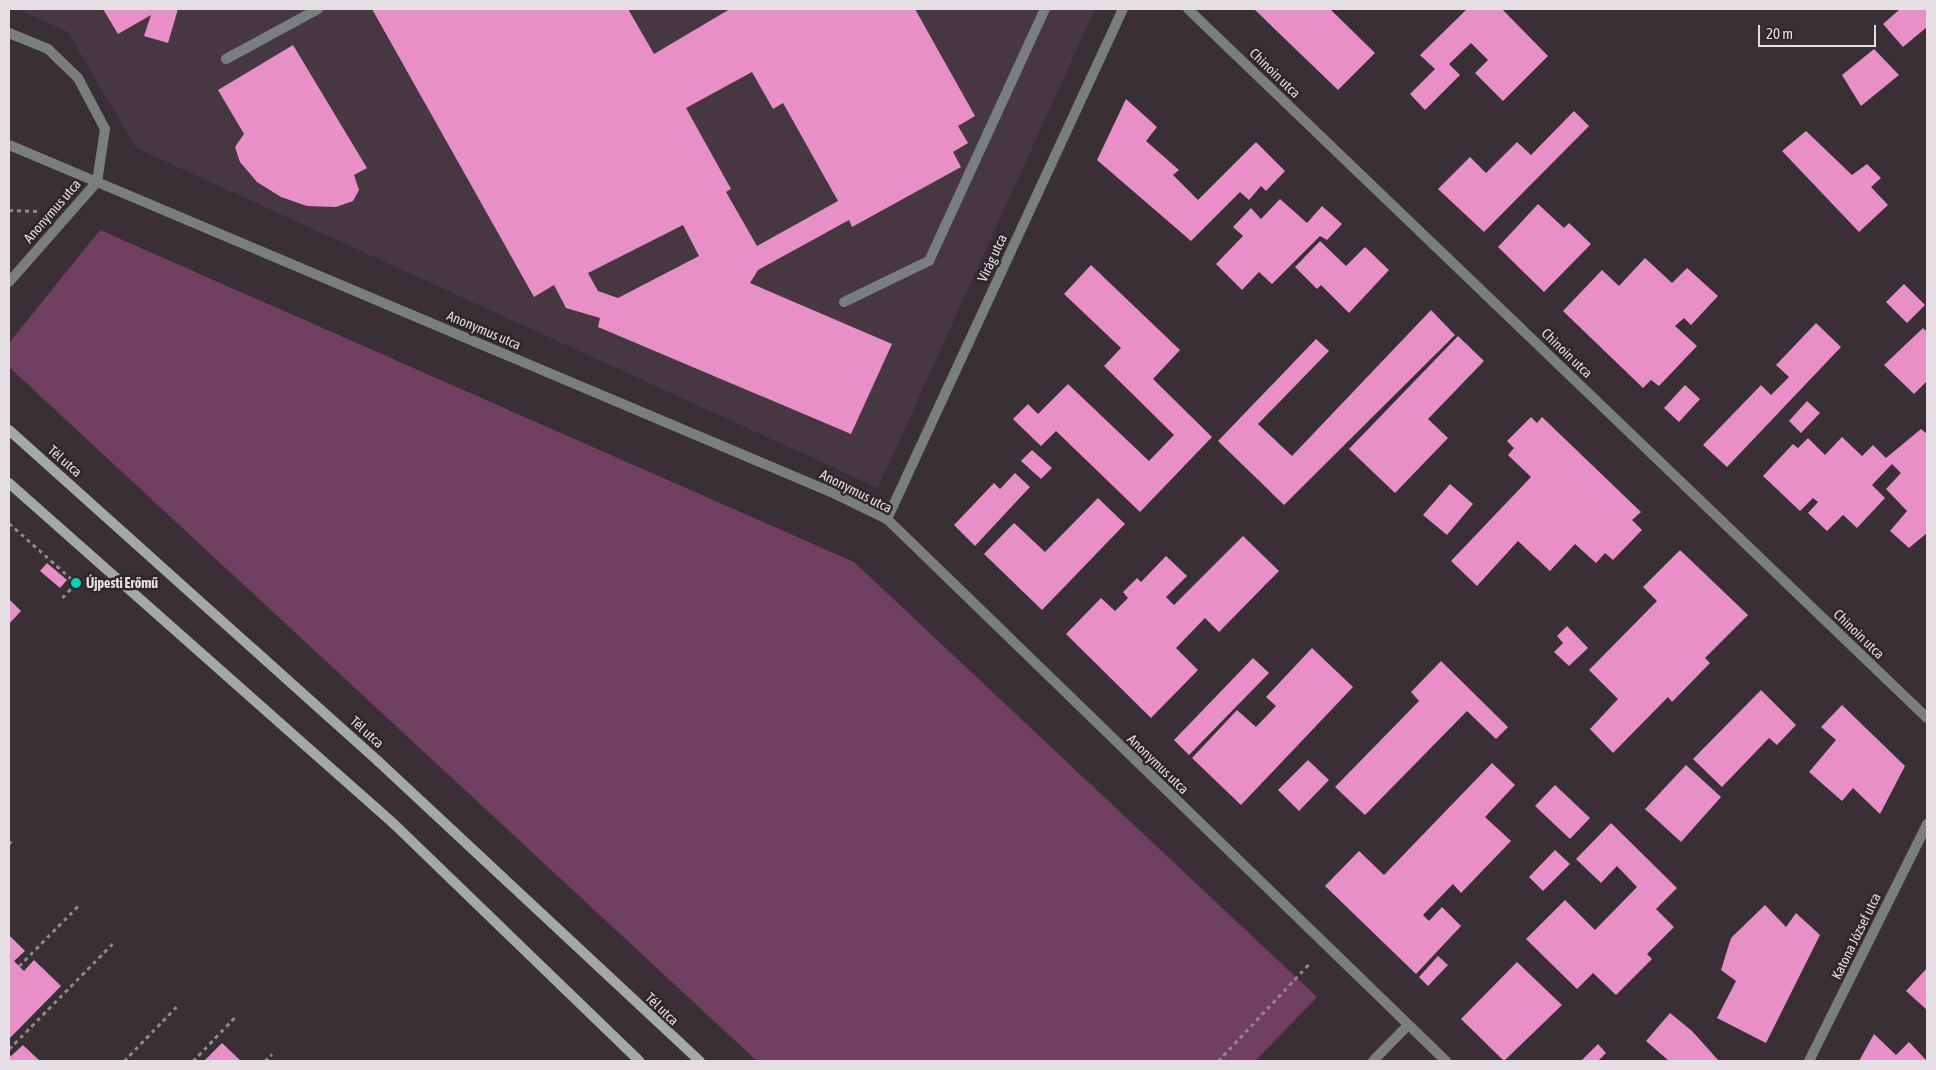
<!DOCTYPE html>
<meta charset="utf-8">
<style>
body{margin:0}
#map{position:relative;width:1936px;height:1070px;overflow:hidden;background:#392f35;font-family:"Asap Condensed",sans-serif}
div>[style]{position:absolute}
.built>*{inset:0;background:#473741}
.green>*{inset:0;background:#713f5f}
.building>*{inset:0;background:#e78fc6}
.path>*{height:3px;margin-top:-1.5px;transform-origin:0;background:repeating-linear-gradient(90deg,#90878c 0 4px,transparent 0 8px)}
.lane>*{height:10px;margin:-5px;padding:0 5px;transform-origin:5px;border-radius:5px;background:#797f7e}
.street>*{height:10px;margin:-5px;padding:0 5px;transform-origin:5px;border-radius:5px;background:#797f7e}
.secondary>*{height:10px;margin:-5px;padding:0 5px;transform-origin:5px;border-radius:5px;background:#a1aaa8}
.dots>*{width:14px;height:14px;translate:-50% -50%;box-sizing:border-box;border:2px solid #2f262b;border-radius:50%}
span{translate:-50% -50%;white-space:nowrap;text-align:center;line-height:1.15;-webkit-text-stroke:5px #2f262b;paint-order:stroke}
.street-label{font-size:14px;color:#e5dee2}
.poi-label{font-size:14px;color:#e5dee2;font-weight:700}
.left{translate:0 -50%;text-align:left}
.frame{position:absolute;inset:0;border:10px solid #e5dee2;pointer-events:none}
.scale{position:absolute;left:1758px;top:25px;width:118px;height:22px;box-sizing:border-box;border:2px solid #e5dee2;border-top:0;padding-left:6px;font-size:15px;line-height:18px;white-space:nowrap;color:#e5dee2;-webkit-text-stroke:4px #2f262b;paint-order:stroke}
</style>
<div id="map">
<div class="built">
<i style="clip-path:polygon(17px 9px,1095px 9px,878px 488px,136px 148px,68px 32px)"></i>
</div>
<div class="green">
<i style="clip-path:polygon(100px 230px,854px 562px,1317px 997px,1255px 1061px,757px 1061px,9px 367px,9px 343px)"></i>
</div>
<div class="building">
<i style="clip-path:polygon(103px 9px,178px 9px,168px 43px,144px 36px,151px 15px,118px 34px)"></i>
<i style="clip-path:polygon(evenodd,372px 9px,628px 9px,654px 54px,730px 9px,915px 9px,975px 116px,958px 126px,968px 143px,953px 152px,961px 167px,852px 227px,849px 220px,758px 270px,750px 283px,892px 344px,851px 434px,598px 327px,600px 318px,566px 308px,554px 285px,534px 297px,372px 9px,752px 72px,773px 109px,783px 103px,838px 201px,757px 246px,726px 192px,731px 189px,686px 108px,752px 72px,372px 9px,683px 225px,699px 256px,618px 298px,598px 291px,588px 273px,683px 225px)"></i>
<i style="clip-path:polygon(1254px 9px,1330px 9px,1375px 53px,1338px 90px)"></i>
<i style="clip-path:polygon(1467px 9px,1502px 9px,1548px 56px,1503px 101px,1475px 73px,1488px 60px,1471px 43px,1449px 64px,1460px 75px,1425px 110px,1410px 94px,1435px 69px,1420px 55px)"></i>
<i style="clip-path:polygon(1900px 9px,1927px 9px,1927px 27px,1903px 47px,1883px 24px)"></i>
<i style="clip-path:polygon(293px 45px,367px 168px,354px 175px,359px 190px,353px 201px,336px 207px,307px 206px,281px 197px,257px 182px,240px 162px,235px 147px,244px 134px,218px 90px)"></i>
<i style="clip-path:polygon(1874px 49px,1899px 75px,1861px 106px,1842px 75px)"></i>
<i style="clip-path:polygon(1126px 99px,1157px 127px,1146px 141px,1179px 170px,1173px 175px,1198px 200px,1256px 142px,1285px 171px,1266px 191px,1261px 186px,1249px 200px,1240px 192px,1191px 241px,1097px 160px)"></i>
<i style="clip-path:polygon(1574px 111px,1589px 126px,1484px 232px,1438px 189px,1470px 157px,1486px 173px,1517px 142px,1531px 155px)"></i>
<i style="clip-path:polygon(1806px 131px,1852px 175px,1867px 164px,1881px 178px,1871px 187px,1888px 205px,1859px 232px,1782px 151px)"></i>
<i style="clip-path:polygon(1280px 199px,1307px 223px,1322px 206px,1342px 224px,1327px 240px,1320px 236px,1272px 284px,1259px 272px,1242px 290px,1216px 264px,1243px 236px,1233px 227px,1251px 208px,1261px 219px)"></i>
<i style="clip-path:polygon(1538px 204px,1564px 228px,1569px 223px,1591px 244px,1544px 292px,1498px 247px)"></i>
<i style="clip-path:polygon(1320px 241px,1346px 266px,1365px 247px,1389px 270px,1349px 313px,1321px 285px,1317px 289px,1295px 267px)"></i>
<i style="clip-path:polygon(1645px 258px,1672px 283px,1687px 268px,1718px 296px,1691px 325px,1684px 318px,1675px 326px,1697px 346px,1659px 386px,1651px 380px,1643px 388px,1563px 311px,1602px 270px,1619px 286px)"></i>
<i style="clip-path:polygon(1091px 265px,1180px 350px,1153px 379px,1212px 437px,1140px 512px,1056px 431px,1041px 446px,1013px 419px,1028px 404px,1038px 414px,1068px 384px,1149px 461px,1174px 435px,1104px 366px,1121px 348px,1064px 294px)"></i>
<i style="clip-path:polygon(1904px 284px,1925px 305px,1907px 323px,1886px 302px)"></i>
<i style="clip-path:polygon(1431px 310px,1455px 335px,1284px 505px,1218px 441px,1316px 339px,1329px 351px,1258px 424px,1292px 456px)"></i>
<i style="clip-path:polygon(1816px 323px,1841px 347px,1727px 467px,1703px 445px,1761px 385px,1771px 395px,1789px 377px,1776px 365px)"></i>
<i style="clip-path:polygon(1923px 328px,1927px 332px,1927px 381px,1914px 394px,1884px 365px)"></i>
<i style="clip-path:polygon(1458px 336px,1484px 361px,1428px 419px,1448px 438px,1395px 493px,1349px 449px)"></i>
<i style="clip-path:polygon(1685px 385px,1700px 399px,1679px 422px,1664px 408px)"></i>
<i style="clip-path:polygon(1807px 401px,1820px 413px,1801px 433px,1789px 421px)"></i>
<i style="clip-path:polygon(1531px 417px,1537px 423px,1542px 417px,1641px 512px,1632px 520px,1642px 530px,1613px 560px,1605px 553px,1596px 563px,1575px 544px,1550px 571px,1518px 541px,1477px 586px,1451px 561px,1531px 477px,1508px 455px,1514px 448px,1507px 441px)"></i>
<i style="clip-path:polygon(1921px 429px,1927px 434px,1927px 533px,1909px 548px,1890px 531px,1907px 511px,1886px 489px,1901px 473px,1892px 464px,1872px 485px,1885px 498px,1857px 528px,1843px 515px,1827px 531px,1808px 513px,1818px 502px,1813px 498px,1800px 511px,1763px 476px,1793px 444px,1798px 448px,1808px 438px,1825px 455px,1842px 437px,1862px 456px,1873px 445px,1886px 458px)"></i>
<i style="clip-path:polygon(1032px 450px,1052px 468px,1041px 479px,1021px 461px)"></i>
<i style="clip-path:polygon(1015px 473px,1030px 487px,975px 546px,954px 525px,994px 483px,1000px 489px)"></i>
<i style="clip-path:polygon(1450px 484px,1473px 504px,1447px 535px,1423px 515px)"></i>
<i style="clip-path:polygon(1098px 498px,1125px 524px,1042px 610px,984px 554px,1014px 523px,1045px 552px)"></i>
<i style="clip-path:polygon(1243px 536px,1279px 571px,1219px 632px,1205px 618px,1176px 648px,1198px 670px,1151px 718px,1066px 634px,1101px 598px,1115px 611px,1128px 598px,1123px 592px,1137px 578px,1141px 582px,1166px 556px,1187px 576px,1166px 597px,1174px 605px)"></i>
<i style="clip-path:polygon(1680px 550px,1748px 615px,1705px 658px,1710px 663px,1672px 702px,1668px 697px,1613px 753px,1590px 729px,1618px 699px,1589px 670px,1657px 601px,1643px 587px)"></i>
<i style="clip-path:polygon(47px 563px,67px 580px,60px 588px,40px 571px)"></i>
<i style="clip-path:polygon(9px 599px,21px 611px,9px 624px)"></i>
<i style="clip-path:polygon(1567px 626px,1588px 648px,1569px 666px,1554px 652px,1563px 643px,1557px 636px)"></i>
<i style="clip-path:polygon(1312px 648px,1353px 687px,1241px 805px,1192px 758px,1237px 710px,1256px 727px,1276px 706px,1266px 697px)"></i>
<i style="clip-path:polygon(1253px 658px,1269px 673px,1189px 755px,1174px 740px)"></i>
<i style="clip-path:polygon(1441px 661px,1508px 727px,1496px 739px,1467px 711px,1365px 815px,1335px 787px,1419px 701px,1411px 692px)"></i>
<i style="clip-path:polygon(1761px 690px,1796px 725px,1777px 745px,1769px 738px,1722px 787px,1693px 759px)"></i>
<i style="clip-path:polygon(1842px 705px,1905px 766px,1880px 814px,1853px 788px,1842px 801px,1809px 772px,1836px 740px,1821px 727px)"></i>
<i style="clip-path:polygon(1308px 760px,1329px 780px,1299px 811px,1278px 790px)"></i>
<i style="clip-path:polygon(1492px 763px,1515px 785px,1485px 817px,1511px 841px,1461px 893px,1453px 884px,1423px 915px,1429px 921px,1442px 907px,1461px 926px,1416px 974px,1325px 886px,1359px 851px,1384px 875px)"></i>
<i style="clip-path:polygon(1686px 765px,1721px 797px,1681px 842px,1645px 809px)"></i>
<i style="clip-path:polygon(1555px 785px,1590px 818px,1570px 839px,1535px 806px)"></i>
<i style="clip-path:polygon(1611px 823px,1677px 888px,1656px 909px,1674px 927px,1647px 954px,1652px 959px,1616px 995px,1593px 973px,1577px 989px,1526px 939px,1565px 900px,1595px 930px,1637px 887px,1617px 866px,1601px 883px,1576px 859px)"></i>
<i style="clip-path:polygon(1555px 850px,1570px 864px,1543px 891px,1529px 877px)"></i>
<i style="clip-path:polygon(1765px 905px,1786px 927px,1796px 913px,1820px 935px,1766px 1043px,1717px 1018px,1736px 981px,1721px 970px,1731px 938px)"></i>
<i style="clip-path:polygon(9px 935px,25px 951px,14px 961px,24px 971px,34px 960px,61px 986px,9px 1039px)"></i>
<i style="clip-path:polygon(1438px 956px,1448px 965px,1428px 986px,1419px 977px)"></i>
<i style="clip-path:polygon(1517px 962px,1562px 1005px,1504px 1061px,1461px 1019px)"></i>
<i style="clip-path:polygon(1927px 968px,1927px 1010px,1906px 991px)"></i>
<i style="clip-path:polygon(1670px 1013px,1692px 1031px,1719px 1061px,1669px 1061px,1646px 1041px)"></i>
<i style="clip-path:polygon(1874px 1034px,1896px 1055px,1909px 1042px,1927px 1061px,1859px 1061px)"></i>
<i style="clip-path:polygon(222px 1043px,241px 1061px,204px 1061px)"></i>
<i style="clip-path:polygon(1598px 1044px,1606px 1053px,1598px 1061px,1581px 1061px)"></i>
<i style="clip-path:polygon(23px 1045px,40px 1061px,9px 1061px,9px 1054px,11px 1056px)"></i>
</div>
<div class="path">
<i style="left:9px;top:210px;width:29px;rotate:2deg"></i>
<i style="left:9px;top:523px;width:90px;rotate:41.8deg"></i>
<i style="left:76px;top:583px;width:22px;rotate:133deg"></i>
<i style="left:9px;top:844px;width:4px;rotate:-56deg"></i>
<i style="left:19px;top:966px;width:84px;rotate:-45.5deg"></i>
<i style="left:9px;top:1049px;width:150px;rotate:-45.5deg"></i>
<i style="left:124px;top:1061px;width:79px;rotate:-46deg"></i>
<i style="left:193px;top:1061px;width:61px;rotate:-46.3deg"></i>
<i style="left:265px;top:1061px;width:10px;rotate:-45deg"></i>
<i style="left:1218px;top:1061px;width:134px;rotate:-46.8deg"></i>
</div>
<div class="lane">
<i style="left:9px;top:33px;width:42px;rotate:22.3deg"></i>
<i style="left:48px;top:49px;width:42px;rotate:44deg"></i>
<i style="left:78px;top:78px;width:58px;rotate:62.1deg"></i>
<i style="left:105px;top:129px;width:54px;rotate:98.6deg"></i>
<i style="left:97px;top:182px;width:95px;rotate:-157.2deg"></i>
<i style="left:226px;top:59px;width:105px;rotate:-28.5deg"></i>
<i style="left:844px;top:302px;width:94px;rotate:-25.8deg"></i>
<i style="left:929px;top:261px;width:277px;rotate:-65.3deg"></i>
<i style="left:1373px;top:1061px;width:50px;rotate:-45.8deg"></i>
</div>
<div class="street">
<i style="left:1188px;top:9px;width:1024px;rotate:43.81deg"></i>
<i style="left:9px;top:282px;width:133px;rotate:-48.7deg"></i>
<i style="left:97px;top:182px;width:797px;rotate:22.9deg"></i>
<i style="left:831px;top:492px;width:62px;rotate:25.7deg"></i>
<i style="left:887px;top:519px;width:779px;rotate:44.12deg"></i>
<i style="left:887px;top:519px;width:562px;rotate:-65.17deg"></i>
<i style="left:1809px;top:1061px;width:265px;rotate:-63.5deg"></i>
</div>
<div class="secondary">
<i style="left:9px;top:430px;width:496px;rotate:41.9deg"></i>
<i style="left:378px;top:761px;width:440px;rotate:43deg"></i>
<i style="left:9px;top:483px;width:514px;rotate:41.53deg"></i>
<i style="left:394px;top:824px;width:341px;rotate:44deg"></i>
</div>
<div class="dots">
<i style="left:76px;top:583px;background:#05d5b6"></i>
</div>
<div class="street-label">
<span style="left:1275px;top:73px;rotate:44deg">Chinoin utca</span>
<span style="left:52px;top:211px;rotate:-49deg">Anonymus utca</span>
<span style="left:992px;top:258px;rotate:-65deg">Virág utca</span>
<span style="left:484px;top:330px;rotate:23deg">Anonymus utca</span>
<span style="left:1567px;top:353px;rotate:44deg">Chinoin utca</span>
<span style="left:65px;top:461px;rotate:41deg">Tél utca</span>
<span style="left:856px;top:491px;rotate:27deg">Anonymus utca</span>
<span style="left:1859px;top:634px;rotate:44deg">Chinoin utca</span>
<span style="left:367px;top:732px;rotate:42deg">Tél utca</span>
<span style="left:1158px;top:764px;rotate:44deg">Anonymus utca</span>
<span style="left:1856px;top:936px;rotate:-64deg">Katona József utca</span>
<span style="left:662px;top:1009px;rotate:44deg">Tél utca</span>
</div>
<div class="poi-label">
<span class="left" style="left:86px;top:583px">Újpesti Erőmű</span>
</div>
<div class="frame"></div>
<div class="scale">20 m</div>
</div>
